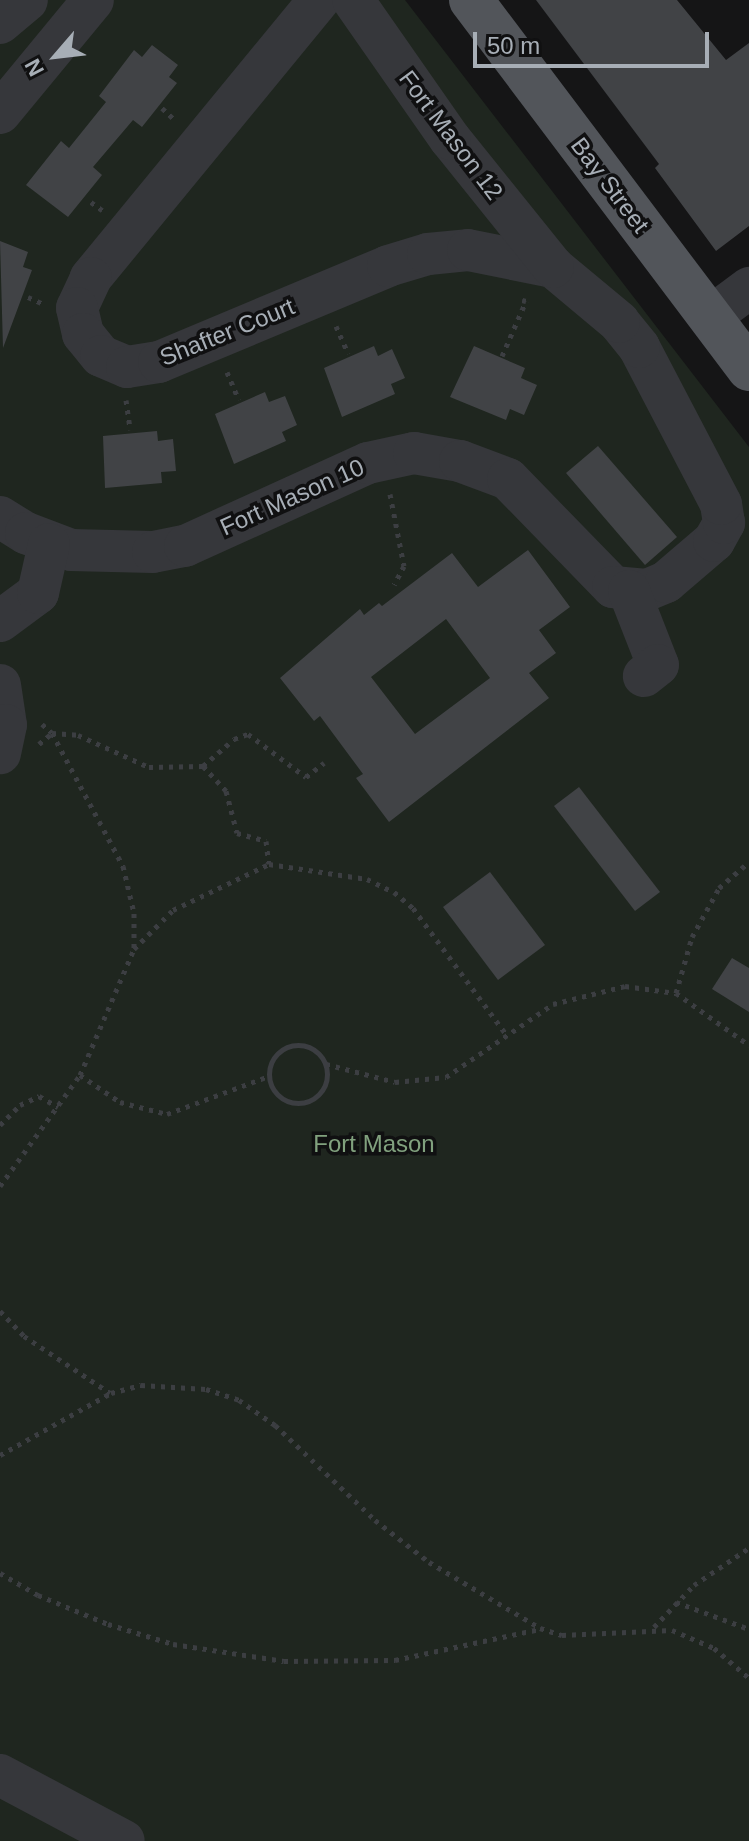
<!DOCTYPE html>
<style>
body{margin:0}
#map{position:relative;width:749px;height:1841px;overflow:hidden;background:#151516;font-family:Arial,sans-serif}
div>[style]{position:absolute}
.green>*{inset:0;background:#1f261f}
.building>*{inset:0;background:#414346}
.path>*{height:5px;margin-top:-2.5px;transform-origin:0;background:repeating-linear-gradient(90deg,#3c3e42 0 4px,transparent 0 10px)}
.path>.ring{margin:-2.5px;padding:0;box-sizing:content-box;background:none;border:5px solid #3c3e42;border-radius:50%}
.minor>*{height:42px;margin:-21px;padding:0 21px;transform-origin:21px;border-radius:21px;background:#36373b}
.major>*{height:44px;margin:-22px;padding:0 22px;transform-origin:22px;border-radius:22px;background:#52555a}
span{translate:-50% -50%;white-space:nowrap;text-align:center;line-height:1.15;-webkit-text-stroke:7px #101011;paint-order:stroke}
.street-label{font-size:24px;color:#a7aeb6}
.park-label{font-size:24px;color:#81a17e}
.north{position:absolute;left:16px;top:16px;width:80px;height:80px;-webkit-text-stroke:6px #101011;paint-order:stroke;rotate:242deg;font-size:22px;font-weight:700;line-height:32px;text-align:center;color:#a7aeb6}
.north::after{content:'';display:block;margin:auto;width:28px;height:36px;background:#a7aeb6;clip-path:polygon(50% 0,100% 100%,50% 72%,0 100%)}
.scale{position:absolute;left:473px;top:32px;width:236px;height:36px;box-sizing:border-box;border:4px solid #a7aeb6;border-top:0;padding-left:10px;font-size:24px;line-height:28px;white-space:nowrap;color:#a7aeb6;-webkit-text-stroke:6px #101011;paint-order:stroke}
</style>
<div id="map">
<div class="green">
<i style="clip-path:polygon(0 0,405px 0,749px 447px,749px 1841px,0 1841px)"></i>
</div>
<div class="building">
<i style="clip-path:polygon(536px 0,677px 0,726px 60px,749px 43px,749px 226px,716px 251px,655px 168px,659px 164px)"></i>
<i style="clip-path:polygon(152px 45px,178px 65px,169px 77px,177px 83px,142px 127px,133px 120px,93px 167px,102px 175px,68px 217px,26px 185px,61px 141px,69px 148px,106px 102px,99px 96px,134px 50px,142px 57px)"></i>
<i style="clip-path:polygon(0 241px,28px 252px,23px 267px,32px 270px,3px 348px)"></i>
<i style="clip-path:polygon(374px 346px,378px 356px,392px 349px,405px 378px,391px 384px,395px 394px,342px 417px,324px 368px)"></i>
<i style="clip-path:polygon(474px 346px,525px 368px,521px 378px,537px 385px,524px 415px,510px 409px,506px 420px,450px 397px)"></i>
<i style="clip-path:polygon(265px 392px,269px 402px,285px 396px,297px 425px,282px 432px,286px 441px,234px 464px,215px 414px)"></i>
<i style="clip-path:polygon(157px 431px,158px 441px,173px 439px,176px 471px,161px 472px,162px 483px,105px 488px,103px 436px)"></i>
<i style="clip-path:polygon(598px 446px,677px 537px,645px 565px,566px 473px)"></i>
<i style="clip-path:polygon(evenodd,528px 550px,570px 607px,539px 630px,556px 653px,529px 673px,549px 698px,389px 822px,356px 778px,363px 774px,320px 716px,314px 721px,280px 678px,360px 609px,364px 615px,379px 603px,382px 606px,452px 553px,478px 587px,528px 550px,446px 619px,490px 678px,415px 734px,371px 677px,446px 619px)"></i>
<i style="clip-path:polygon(579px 787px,660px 892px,635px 911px,554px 806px)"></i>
<i style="clip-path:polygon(490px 872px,545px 945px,498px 980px,443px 907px)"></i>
<i style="clip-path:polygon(732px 958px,749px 968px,749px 1012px,712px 989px)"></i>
</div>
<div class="path">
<i style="left:162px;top:108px;width:18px;rotate:43deg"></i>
<i style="left:91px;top:202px;width:14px;rotate:36deg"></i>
<i style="left:28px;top:297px;width:17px;rotate:24deg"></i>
<i style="left:336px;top:326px;width:30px;rotate:66deg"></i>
<i style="left:502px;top:356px;width:60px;rotate:-66.4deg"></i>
<i style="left:526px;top:301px;width:4px;rotate:-166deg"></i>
<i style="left:227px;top:372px;width:30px;rotate:67deg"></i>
<i style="left:126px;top:400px;width:30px;rotate:82deg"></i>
<i style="left:390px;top:494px;width:73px;rotate:79deg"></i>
<i style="left:404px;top:566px;width:21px;rotate:118deg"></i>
<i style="left:42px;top:724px;width:13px;rotate:42deg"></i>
<i style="left:52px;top:733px;width:26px;rotate:4deg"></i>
<i style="left:78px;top:735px;width:78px;rotate:24.3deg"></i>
<i style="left:149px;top:767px;width:54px;rotate:-1.1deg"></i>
<i style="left:203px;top:766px;width:34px;rotate:47deg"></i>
<i style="left:226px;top:791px;width:43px;rotate:75.3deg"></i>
<i style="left:237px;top:833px;width:30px;rotate:15deg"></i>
<i style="left:266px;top:841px;width:23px;rotate:83deg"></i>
<i style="left:39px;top:744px;width:17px;rotate:-40deg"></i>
<i style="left:52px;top:733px;width:151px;rotate:61.9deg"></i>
<i style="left:123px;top:866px;width:48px;rotate:76.8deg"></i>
<i style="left:134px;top:913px;width:36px;rotate:90deg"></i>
<i style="left:203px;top:766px;width:41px;rotate:-41.1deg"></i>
<i style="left:234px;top:739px;width:15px;rotate:-20deg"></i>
<i style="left:248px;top:734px;width:72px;rotate:36.6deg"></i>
<i style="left:306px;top:777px;width:23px;rotate:-38deg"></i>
<i style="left:676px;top:993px;width:58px;rotate:-74.1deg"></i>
<i style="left:692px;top:937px;width:56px;rotate:-61.1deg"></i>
<i style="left:719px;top:888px;width:40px;rotate:-41deg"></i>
<i class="ring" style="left:269px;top:1045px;width:53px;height:53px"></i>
<i style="left:326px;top:1064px;width:71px;rotate:14.6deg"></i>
<i style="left:395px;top:1082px;width:51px;rotate:-5.6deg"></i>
<i style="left:446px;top:1077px;width:130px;rotate:-34.3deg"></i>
<i style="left:553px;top:1004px;width:74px;rotate:-14deg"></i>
<i style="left:625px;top:986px;width:51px;rotate:7.8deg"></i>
<i style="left:676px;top:993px;width:90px;rotate:35.5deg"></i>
<i style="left:80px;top:1075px;width:48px;rotate:34deg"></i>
<i style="left:120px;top:1102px;width:49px;rotate:14.3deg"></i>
<i style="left:167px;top:1114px;width:109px;rotate:-20.4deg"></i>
<i style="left:0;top:1125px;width:28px;rotate:-45deg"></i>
<i style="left:20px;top:1105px;width:21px;rotate:-25deg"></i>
<i style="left:39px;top:1096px;width:22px;rotate:30deg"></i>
<i style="left:0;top:1186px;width:137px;rotate:-54.2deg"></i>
<i style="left:80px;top:1075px;width:137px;rotate:-66.8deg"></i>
<i style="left:134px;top:949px;width:55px;rotate:-45deg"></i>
<i style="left:173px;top:910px;width:106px;rotate:-25.6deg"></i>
<i style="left:269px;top:864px;width:99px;rotate:8.7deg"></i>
<i style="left:367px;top:879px;width:30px;rotate:26deg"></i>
<i style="left:394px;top:892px;width:25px;rotate:40deg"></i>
<i style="left:413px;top:908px;width:155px;rotate:53.6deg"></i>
<i style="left:0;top:1311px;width:35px;rotate:46deg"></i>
<i style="left:24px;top:1336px;width:103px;rotate:33.5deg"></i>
<i style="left:0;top:1455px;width:127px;rotate:-29.2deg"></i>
<i style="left:111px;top:1393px;width:31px;rotate:-15deg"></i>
<i style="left:141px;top:1385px;width:65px;rotate:3.5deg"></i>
<i style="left:206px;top:1389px;width:35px;rotate:18deg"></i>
<i style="left:239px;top:1400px;width:44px;rotate:34.8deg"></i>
<i style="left:275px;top:1425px;width:138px;rotate:43.5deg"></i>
<i style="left:375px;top:1520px;width:68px;rotate:37.9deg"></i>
<i style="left:429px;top:1562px;width:129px;rotate:30.7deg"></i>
<i style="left:540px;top:1628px;width:23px;rotate:18deg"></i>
<i style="left:562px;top:1635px;width:110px;rotate:-2.6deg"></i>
<i style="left:672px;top:1630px;width:46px;rotate:23.2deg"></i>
<i style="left:714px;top:1648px;width:46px;rotate:40.6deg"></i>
<i style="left:0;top:1573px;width:44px;rotate:30.1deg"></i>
<i style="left:38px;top:1595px;width:76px;rotate:22.5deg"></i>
<i style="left:108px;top:1624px;width:68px;rotate:17.1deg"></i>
<i style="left:173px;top:1644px;width:112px;rotate:8.7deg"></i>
<i style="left:284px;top:1661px;width:111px;rotate:-0.5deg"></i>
<i style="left:395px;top:1660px;width:147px;rotate:-12.1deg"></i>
<i style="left:676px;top:1602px;width:78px;rotate:20.3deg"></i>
<i style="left:654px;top:1627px;width:58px;rotate:-46.4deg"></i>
<i style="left:694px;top:1585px;width:66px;rotate:-33.9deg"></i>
</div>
<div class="minor">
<i style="left:319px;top:0;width:360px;rotate:129.4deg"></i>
<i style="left:91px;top:278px;width:33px;rotate:115deg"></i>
<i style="left:77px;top:308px;width:27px;rotate:77deg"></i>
<i style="left:83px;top:334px;width:28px;rotate:51deg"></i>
<i style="left:101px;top:356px;width:28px;rotate:23deg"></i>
<i style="left:127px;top:367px;width:32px;rotate:-9deg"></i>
<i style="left:159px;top:362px;width:248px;rotate:-22.7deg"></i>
<i style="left:388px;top:266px;width:42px;rotate:-16.7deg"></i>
<i style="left:428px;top:254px;width:40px;rotate:-5.7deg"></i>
<i style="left:468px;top:250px;width:87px;rotate:11.3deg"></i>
<i style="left:0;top:23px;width:35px;rotate:-40deg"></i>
<i style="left:0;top:113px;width:146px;rotate:-50.5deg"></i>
<i style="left:710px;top:317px;width:49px;rotate:-36.6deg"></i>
<i style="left:0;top:517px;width:31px;rotate:32deg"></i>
<i style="left:26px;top:533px;width:48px;rotate:20.7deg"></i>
<i style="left:71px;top:550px;width:82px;rotate:1.4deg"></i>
<i style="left:153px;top:552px;width:33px;rotate:-11deg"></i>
<i style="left:185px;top:546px;width:201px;rotate:-24.4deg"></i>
<i style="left:368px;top:463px;width:47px;rotate:-12.3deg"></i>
<i style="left:414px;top:453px;width:47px;rotate:9.9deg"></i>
<i style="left:460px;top:461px;width:51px;rotate:20.6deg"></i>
<i style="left:508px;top:479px;width:151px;rotate:45.8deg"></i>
<i style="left:613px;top:587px;width:34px;rotate:5deg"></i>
<i style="left:647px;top:590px;width:21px;rotate:-23deg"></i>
<i style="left:666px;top:582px;width:63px;rotate:-40.5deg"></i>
<i style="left:714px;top:541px;width:21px;rotate:-61deg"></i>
<i style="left:724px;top:523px;width:19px;rotate:-99deg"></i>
<i style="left:721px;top:504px;width:177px;rotate:-117.6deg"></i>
<i style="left:639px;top:347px;width:32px;rotate:-129deg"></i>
<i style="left:619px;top:322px;width:86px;rotate:-140.2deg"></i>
<i style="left:553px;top:267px;width:164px;rotate:-128.8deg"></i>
<i style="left:450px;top:139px;width:169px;rotate:-124.9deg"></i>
<i style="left:629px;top:591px;width:79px;rotate:68.6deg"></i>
<i style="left:658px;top:665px;width:18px;rotate:142deg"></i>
<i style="left:0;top:621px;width:47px;rotate:-36.4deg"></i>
<i style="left:38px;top:593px;width:50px;rotate:-77.3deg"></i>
<i style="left:0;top:685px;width:40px;rotate:81.5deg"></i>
<i style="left:6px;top:725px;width:29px;rotate:102deg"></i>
<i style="left:0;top:1775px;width:140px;rotate:28deg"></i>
</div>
<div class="major">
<i style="left:471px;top:0;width:462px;rotate:53deg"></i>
</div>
<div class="street-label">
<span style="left:451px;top:135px;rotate:53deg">Fort Mason 12</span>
<span style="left:610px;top:185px;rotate:53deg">Bay Street</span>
<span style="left:227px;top:332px;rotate:-22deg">Shafter Court</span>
<span style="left:292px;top:497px;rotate:-24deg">Fort Mason 10</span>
</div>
<div class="park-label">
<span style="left:374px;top:1144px">Fort Mason</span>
</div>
<div class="north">N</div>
<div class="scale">50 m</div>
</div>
